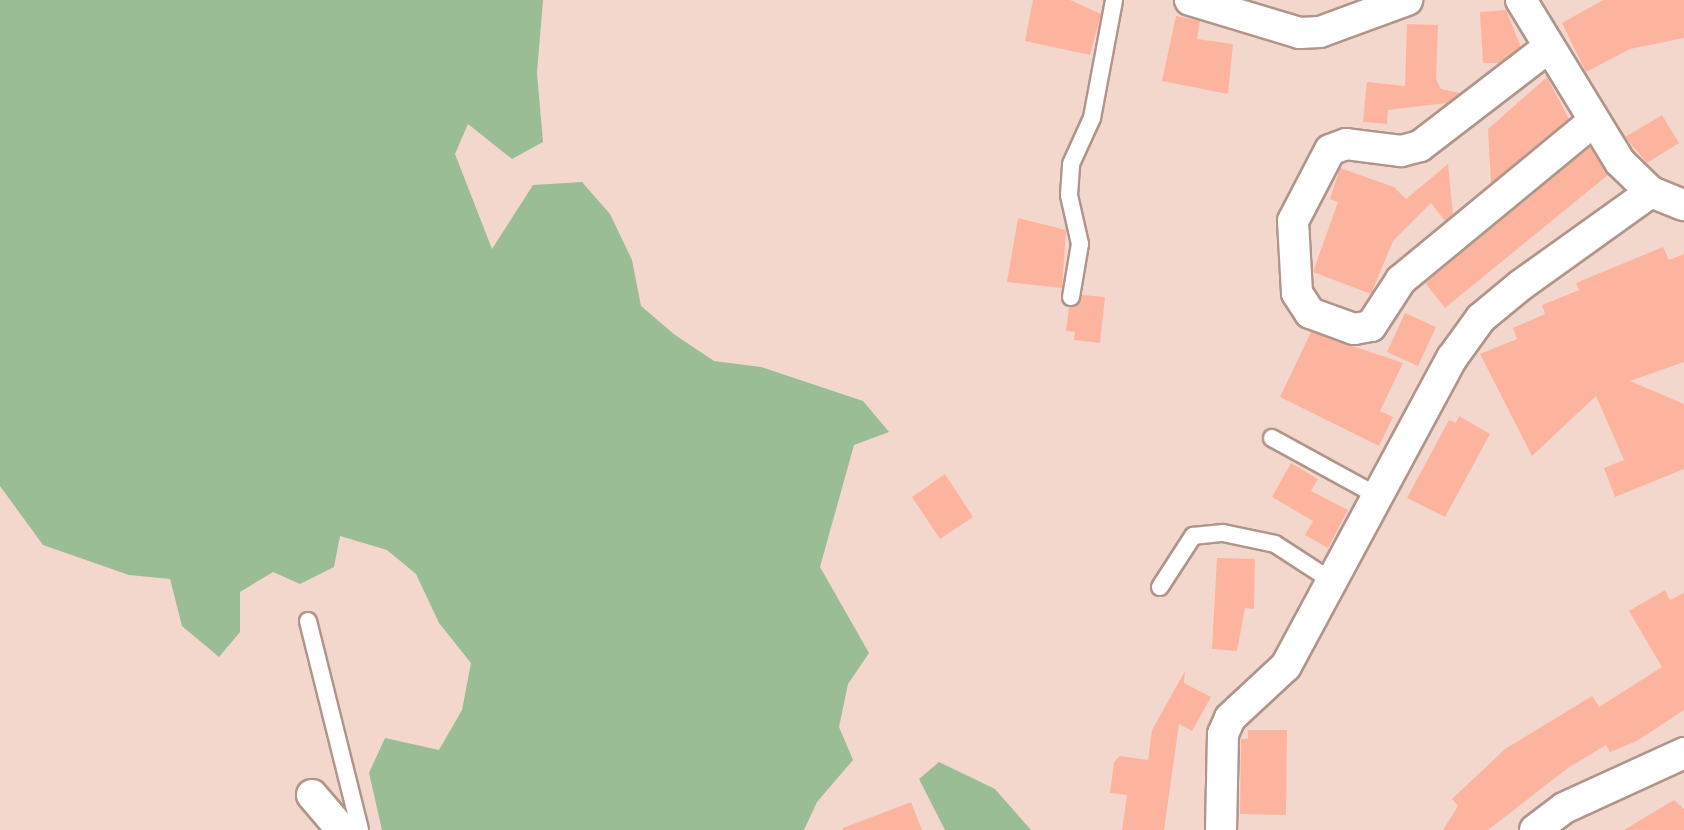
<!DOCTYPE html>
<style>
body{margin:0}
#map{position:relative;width:1684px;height:830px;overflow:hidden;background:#f4d7cc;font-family:"Fira Sans",sans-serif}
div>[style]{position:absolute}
.green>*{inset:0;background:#9abd95}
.building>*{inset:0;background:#fdb49f}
.roads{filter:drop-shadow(2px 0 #b0958b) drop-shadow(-2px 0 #b0958b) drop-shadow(0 2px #b0958b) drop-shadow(0 -2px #b0958b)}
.lane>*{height:16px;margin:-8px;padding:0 8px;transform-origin:8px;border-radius:8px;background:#fff}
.street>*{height:30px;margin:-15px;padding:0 15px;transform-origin:15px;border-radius:15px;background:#fff}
span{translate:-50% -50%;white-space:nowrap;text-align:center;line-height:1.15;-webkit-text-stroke:5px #fde6dd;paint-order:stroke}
</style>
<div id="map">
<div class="green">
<i style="clip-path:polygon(0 0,543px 0,537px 73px,543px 142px,512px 159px,468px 124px,455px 154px,492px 249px,533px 185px,582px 182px,610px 214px,632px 260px,641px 306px,675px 335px,714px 361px,761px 367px,863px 401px,889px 432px,854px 445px,820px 567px,869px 653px,848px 684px,839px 727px,853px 760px,817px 802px,804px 830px,382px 830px,369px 773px,385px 738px,439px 750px,462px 710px,471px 663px,439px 623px,416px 574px,387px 550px,340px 536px,334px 567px,300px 584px,273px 572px,240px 592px,240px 632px,219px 657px,182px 626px,170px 579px,129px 575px,43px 545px,0 486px)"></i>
<i style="clip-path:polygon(939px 762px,995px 789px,1031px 830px,945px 830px,919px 779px)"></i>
</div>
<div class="building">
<i style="clip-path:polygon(1033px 0,1070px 0,1101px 14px,1090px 55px,1025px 41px)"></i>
<i style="clip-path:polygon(1603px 0,1684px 0,1684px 38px,1630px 49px,1586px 72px,1562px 23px)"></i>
<i style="clip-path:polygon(1506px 10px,1521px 47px,1500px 63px,1483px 63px,1480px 12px)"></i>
<i style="clip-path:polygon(1176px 16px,1200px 21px,1197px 39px,1233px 44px,1228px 94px,1162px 81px)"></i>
<i style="clip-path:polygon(1407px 24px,1438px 25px,1436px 79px,1441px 89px,1460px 93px,1447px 103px,1388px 110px,1387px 124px,1363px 122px,1367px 82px,1405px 86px)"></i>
<i style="clip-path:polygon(1547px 77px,1569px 119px,1491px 183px,1488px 129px)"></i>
<i style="clip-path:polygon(1662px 115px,1679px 143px,1647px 163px,1625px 137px)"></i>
<i style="clip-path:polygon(1590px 147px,1608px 175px,1445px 308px,1425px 283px)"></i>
<i style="clip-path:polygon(1448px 164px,1453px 214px,1445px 221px,1431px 203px,1393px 241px,1371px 294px,1313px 272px,1338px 202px,1330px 199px,1340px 168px,1394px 187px,1406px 199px)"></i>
<i style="clip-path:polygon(1018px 218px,1066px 230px,1062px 288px,1007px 282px)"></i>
<i style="clip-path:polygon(1663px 247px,1669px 260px,1684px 254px,1684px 362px,1630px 381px,1684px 404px,1684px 469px,1615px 497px,1604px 468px,1624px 460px,1596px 396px,1532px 456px,1480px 354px,1517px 339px,1513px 328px,1545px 314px,1542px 305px,1579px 290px,1576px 283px)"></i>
<i style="clip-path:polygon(1082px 295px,1105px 297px,1100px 343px,1074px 340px,1075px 332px,1066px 331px,1069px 307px)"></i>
<i style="clip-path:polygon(1405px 313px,1436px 327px,1418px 366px,1387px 352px)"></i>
<i style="clip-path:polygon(1311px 332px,1403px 363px,1380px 411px,1393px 417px,1379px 446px,1280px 397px)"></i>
<i style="clip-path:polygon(1459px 416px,1490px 434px,1445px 517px,1407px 498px,1449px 420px,1456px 423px)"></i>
<i style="clip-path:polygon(1291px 463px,1318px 479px,1311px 491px,1348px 510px,1328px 548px,1305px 535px,1313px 521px,1272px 497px)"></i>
<i style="clip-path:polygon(945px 474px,973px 517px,940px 539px,912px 497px)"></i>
<i style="clip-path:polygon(1217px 558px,1255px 559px,1254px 609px,1245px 608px,1237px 651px,1212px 649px)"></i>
<i style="clip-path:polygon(1665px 590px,1670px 600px,1684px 593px,1684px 710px,1637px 741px,1610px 752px,1606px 745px,1568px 768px,1488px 830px,1443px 830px,1458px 806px,1452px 799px,1505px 749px,1592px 696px,1599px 707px,1662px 667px,1629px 611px)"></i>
<i style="clip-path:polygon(1185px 671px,1184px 683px,1211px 697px,1192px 731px,1179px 724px,1164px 830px,1122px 830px,1127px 795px,1110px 793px,1114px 762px,1120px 756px,1148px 760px,1152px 730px)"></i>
<i style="clip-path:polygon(1248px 730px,1287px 730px,1286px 815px,1240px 814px,1241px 739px,1248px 739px)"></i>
<i style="clip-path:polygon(1674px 800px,1684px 809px,1684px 830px,1624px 830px)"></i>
<i style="clip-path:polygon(911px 802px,922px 830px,843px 830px,843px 828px)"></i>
</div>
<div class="roads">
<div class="lane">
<i style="left:1071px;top:297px;width:54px;rotate:-80.4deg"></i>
<i style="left:1080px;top:244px;width:50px;rotate:-102.7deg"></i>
<i style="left:1069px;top:195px;width:31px;rotate:-86deg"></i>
<i style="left:1071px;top:164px;width:51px;rotate:-65.5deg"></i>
<i style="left:1092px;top:118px;width:120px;rotate:-79.4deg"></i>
<i style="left:1272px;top:438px;width:121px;rotate:28.7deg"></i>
<i style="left:1160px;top:587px;width:61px;rotate:-57.1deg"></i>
<i style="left:1193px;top:536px;width:30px;rotate:-6deg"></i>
<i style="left:1223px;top:533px;width:53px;rotate:11.9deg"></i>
<i style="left:1275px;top:544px;width:68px;rotate:33deg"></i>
<i style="left:308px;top:621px;width:215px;rotate:76deg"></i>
</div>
<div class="street">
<i style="left:1190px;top:0;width:115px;rotate:16.7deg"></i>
<i style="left:1300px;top:33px;width:20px;rotate:-3deg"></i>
<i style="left:1320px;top:32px;width:93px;rotate:-20.2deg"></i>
<i style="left:1521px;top:0;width:190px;rotate:58.6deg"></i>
<i style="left:1620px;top:162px;width:43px;rotate:44.1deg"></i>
<i style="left:1651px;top:192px;width:35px;rotate:22deg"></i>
<i style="left:1549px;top:47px;width:163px;rotate:142.5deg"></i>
<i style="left:1420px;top:146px;width:20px;rotate:165deg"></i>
<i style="left:1401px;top:151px;width:55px;rotate:-172.7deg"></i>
<i style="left:1346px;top:144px;width:17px;rotate:159deg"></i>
<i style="left:1330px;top:150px;width:80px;rotate:117.5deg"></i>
<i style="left:1293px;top:221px;width:72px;rotate:86.8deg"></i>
<i style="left:1297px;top:293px;width:24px;rotate:57deg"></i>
<i style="left:1310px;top:313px;width:47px;rotate:20deg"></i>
<i style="left:1354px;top:329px;width:17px;rotate:-10deg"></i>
<i style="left:1371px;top:326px;width:55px;rotate:-56.9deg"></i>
<i style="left:1401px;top:280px;width:250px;rotate:-39.5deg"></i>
<i style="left:312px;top:795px;width:46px;rotate:49.4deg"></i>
<i style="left:1221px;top:830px;width:96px;rotate:-88.8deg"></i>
<i style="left:1223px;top:734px;width:17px;rotate:-66deg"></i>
<i style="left:1230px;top:718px;width:76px;rotate:-42.9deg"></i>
<i style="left:1286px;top:666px;width:350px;rotate:-61.7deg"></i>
<i style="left:1452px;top:358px;width:49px;rotate:-54.1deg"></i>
<i style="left:1481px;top:318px;width:52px;rotate:-39.5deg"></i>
<i style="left:1521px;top:285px;width:160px;rotate:-35.6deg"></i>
<i style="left:1535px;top:830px;width:36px;rotate:-37deg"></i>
<i style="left:1564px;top:808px;width:132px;rotate:-24.6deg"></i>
</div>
</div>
</div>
